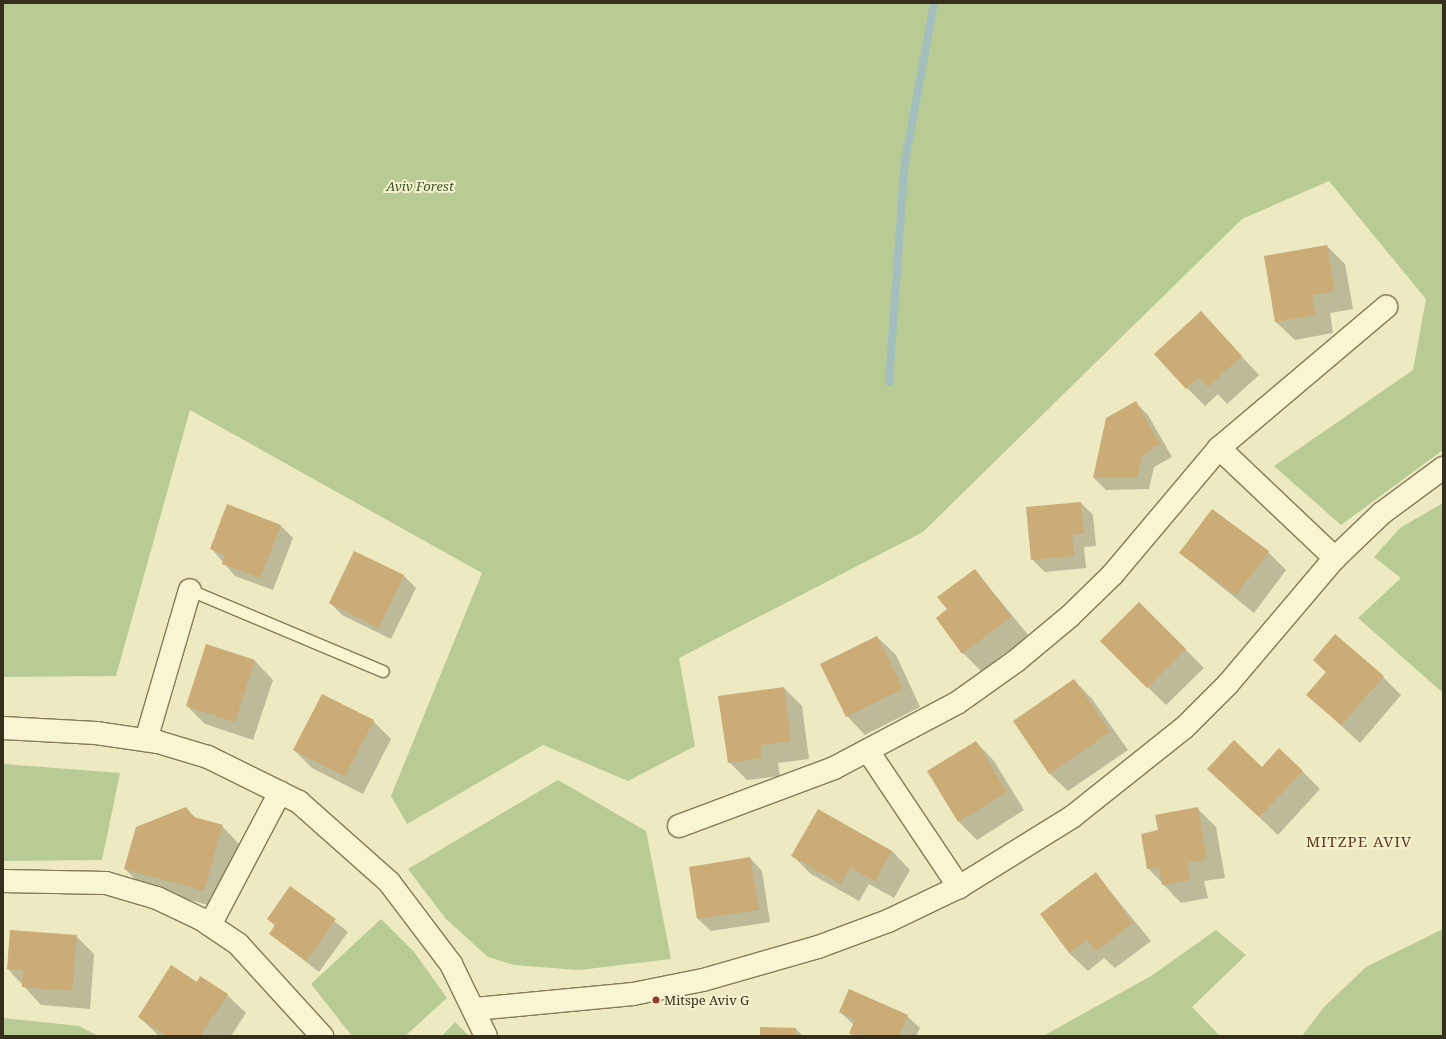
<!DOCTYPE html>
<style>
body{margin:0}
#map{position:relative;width:1446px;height:1039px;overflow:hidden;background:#ede9c0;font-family:"Noto Serif",serif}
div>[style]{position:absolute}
.green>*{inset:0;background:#b9cb94}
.shadow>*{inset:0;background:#0003}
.stream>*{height:8px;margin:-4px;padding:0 4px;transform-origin:4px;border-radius:4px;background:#a3bfbd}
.building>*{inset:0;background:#cbab76}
.roads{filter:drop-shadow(1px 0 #867a58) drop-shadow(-1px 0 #867a58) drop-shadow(0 1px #867a58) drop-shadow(0 -1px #867a58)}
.service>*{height:11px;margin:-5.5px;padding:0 5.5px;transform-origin:5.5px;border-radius:5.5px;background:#f8f5d3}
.minor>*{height:22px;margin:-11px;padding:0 11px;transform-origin:11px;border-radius:11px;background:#f8f5d3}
.dots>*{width:11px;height:11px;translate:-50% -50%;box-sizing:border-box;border:2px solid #f5f2cf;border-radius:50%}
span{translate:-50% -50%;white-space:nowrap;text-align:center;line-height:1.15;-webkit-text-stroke:4px #f5f2cf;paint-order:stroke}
.park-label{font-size:13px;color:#3c5223;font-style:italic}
.poi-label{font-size:13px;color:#352e1c}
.left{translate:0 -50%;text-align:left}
.quarter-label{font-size:15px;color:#62391c;letter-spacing:1px}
.frame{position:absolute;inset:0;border:4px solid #352e1c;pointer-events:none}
</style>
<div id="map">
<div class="green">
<i style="clip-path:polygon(3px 3px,1443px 3px,1443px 450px,1341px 525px,1274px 466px,1413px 370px,1426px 299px,1329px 181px,1242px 219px,923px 532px,679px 658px,695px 746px,628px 781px,543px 745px,407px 824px,391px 796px,482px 573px,190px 410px,116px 676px,3px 677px)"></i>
<i style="clip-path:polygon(1443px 503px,1443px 693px,1358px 618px,1401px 578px,1374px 557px,1400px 528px)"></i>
<i style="clip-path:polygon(3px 764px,120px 773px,102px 860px,3px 861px)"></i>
<i style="clip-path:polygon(558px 780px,646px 831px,671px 959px,579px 970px,514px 965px,488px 957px,446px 919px,408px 869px)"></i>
<i style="clip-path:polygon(381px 919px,414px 952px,447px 998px,405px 1036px,352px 1036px,311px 984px)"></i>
<i style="clip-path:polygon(1443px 929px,1443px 1036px,1302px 1036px,1324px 1007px,1366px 967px)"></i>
<i style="clip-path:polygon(1216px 930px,1246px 955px,1192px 1007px,1220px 1036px,1043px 1036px,1151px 976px)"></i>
<i style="clip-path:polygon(3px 1018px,79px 1026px,98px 1036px,3px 1036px)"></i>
<i style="clip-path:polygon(455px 1022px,469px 1036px,442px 1036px)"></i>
</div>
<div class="shadow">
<i style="clip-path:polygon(1327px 246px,1345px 264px,1353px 309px,1330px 313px,1333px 333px,1295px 340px,1276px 322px,1265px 257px)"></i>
<i style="clip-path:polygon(1201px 313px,1259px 375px,1227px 404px,1218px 394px,1205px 406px,1187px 388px)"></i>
<i style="clip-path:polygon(1136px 403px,1148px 415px,1172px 457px,1154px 467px,1149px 489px,1106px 490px,1094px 478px)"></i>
<i style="clip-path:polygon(1081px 503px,1093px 515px,1096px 546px,1084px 547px,1086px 568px,1045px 572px,1032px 559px)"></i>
<i style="clip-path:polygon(281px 526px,293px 538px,273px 590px,235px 576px,211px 548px)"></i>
<i style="clip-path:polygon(355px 552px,404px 576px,416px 588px,391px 639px,342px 615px,330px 603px)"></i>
<i style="clip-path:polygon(1268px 552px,1286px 570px,1254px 613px,1180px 553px)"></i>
<i style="clip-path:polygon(975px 570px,1029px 636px,981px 671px,963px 653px,948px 610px)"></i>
<i style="clip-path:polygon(1139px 603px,1204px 668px,1166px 705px,1101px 641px)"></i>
<i style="clip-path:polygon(877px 637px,896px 655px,920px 707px,865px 735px,847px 716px)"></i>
<i style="clip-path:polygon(206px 646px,255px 661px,273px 680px,253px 740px,205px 724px,187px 706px)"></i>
<i style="clip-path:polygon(1314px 660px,1383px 677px,1401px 695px,1360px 743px,1308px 695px,1327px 673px)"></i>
<i style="clip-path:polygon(1074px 680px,1092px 699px,1128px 750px,1068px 791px,1049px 773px)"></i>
<i style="clip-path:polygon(784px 688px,802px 706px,809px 759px,778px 763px,780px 776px,747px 780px,729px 762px)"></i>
<i style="clip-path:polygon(373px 721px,391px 739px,363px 794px,312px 768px,294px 750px)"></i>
<i style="clip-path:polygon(976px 742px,994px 761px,1024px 810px,977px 840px,958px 821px)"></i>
<i style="clip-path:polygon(1302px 771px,1320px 789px,1278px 835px,1227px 787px)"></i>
<i style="clip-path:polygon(185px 808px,197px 819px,222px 826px,240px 845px,222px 909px,143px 887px,125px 869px)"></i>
<i style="clip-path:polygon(1197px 808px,1216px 827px,1225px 878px,1204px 881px,1208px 898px,1181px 903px,1148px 868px,1159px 831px)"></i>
<i style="clip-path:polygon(892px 851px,910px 870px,894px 898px,869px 884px,859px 901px,811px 874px,793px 856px)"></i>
<i style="clip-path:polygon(750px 858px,762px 871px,770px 922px,711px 931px,698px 919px)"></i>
<i style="clip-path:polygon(1096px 874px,1151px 941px,1115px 968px,1104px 958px,1088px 971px,1069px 953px)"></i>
<i style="clip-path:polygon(291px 887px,348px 932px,319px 972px,270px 934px,275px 926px,268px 919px)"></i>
<i style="clip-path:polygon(76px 936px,94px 954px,90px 1009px,41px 1005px,8px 969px)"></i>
<i style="clip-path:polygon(201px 977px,227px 995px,246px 1013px,231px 1036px,159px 1036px,139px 1017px,197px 983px)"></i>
<i style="clip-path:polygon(840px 1012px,907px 1016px,920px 1028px,916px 1036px,852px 1036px,854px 1025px)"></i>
<i style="clip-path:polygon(796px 1029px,803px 1036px,761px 1036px)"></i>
</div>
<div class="stream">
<i style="left:889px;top:382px;width:222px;rotate:-85.9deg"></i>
<i style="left:905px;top:161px;width:161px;rotate:-79.6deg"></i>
</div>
<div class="building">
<i style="clip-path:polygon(1327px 245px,1335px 291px,1312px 295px,1316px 315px,1275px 322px,1264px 256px)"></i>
<i style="clip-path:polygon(1201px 311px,1242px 356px,1208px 387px,1199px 377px,1186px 389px,1154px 354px)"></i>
<i style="clip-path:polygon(1136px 401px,1160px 444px,1142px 455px,1137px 477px,1093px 478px,1106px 418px)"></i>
<i style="clip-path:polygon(1081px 502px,1084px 534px,1072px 535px,1074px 556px,1031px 560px,1026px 507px)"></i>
<i style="clip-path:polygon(227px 504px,281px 525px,260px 578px,222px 564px,225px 555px,210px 549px)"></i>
<i style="clip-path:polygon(1212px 509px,1269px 551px,1236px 595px,1179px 553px)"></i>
<i style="clip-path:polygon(354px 551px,404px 575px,379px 628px,329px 603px)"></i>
<i style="clip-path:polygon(975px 569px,1011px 617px,962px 654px,936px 618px,947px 609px,937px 597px)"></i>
<i style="clip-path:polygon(1139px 602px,1186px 649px,1147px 688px,1100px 641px)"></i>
<i style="clip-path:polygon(1335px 634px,1384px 676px,1341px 725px,1306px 695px,1326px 672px,1313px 660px)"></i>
<i style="clip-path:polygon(877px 636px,903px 689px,846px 717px,820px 664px)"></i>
<i style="clip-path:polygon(206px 644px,255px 660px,235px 722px,186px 706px)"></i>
<i style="clip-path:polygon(1074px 679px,1110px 732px,1049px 774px,1013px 721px)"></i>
<i style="clip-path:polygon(784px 687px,791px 741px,761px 745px,762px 758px,728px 763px,718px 696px)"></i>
<i style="clip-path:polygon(322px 694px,374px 720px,345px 776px,293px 750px)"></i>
<i style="clip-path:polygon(1234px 740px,1262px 767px,1279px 748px,1303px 771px,1259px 817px,1207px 769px)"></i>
<i style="clip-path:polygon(976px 741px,1007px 792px,958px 822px,927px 771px)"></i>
<i style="clip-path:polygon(186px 807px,194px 817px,223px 825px,204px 891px,124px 869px,136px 827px)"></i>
<i style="clip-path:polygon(1198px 807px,1207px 859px,1187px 863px,1190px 880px,1162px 885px,1159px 867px,1147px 869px,1141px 834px,1158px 830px,1155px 815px)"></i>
<i style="clip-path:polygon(818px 809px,892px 851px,875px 881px,850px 867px,841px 884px,791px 856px)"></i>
<i style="clip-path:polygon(750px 857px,759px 910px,697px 919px,689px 867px)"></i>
<i style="clip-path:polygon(1096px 872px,1133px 923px,1096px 951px,1087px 940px,1069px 953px,1040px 914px)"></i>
<i style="clip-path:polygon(290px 886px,336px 919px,306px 961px,269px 934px,275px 925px,267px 919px)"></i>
<i style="clip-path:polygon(10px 930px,77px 935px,72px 991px,22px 987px,23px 970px,7px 969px)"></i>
<i style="clip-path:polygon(171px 965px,197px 982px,200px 976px,228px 994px,200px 1036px,167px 1036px,138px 1017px)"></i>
<i style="clip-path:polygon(849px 989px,908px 1015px,899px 1036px,849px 1034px,855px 1019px,839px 1012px)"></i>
<i style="clip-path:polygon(760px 1027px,796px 1028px,796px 1036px,760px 1036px)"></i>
</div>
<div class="roads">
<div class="service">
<i style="left:190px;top:590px;width:209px;rotate:22.8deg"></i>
</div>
<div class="minor">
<i style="left:1219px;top:448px;width:160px;rotate:43.5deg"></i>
<i style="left:3px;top:728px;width:93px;rotate:3.1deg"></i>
<i style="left:96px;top:733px;width:63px;rotate:8.3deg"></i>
<i style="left:158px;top:742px;width:52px;rotate:16.7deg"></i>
<i style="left:208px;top:757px;width:102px;rotate:26.3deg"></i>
<i style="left:299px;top:802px;width:120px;rotate:41.6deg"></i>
<i style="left:389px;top:882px;width:103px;rotate:52.9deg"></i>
<i style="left:451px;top:964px;width:80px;rotate:64.1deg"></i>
<i style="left:146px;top:740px;width:156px;rotate:-73.7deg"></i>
<i style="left:868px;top:751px;width:164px;rotate:56.2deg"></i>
<i style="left:679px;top:826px;width:165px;rotate:-20.5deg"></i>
<i style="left:834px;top:768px;width:139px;rotate:-27.9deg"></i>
<i style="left:957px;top:703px;width:72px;rotate:-35.4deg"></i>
<i style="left:1016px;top:661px;width:70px;rotate:-39.8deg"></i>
<i style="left:1070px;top:616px;width:60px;rotate:-44.3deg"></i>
<i style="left:1113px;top:574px;width:165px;rotate:-49.9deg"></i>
<i style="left:1219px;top:448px;width:219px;rotate:-40.2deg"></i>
<i style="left:3px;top:881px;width:103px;rotate:1.1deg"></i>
<i style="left:106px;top:883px;width:53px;rotate:16.4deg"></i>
<i style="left:157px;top:898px;width:49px;rotate:25.5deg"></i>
<i style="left:201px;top:919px;width:45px;rotate:34deg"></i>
<i style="left:238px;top:944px;width:125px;rotate:47.6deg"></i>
<i style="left:210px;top:925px;width:150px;rotate:-62.2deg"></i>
<i style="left:475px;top:1009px;width:159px;rotate:-5.4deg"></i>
<i style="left:633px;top:994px;width:71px;rotate:-11.3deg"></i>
<i style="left:703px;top:980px;width:120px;rotate:-16deg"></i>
<i style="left:818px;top:947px;width:75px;rotate:-20.4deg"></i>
<i style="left:888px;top:921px;width:79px;rotate:-25.6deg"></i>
<i style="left:959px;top:887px;width:133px;rotate:-31.8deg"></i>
<i style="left:1072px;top:817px;width:143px;rotate:-38.5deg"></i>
<i style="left:1184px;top:728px;width:62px;rotate:-45deg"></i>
<i style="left:1228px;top:684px;width:165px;rotate:-49.7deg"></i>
<i style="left:1335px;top:558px;width:65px;rotate:-43.8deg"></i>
<i style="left:1382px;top:513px;width:76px;rotate:-36.4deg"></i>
</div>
</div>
<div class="dots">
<i style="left:656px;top:1000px;background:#943e29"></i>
</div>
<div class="park-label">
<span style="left:420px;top:186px">Aviv Forest</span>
</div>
<div class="poi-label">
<span class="left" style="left:664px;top:1000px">Mitspe Aviv G</span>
</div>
<div class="quarter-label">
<span style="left:1359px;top:842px">MITZPE AVIV</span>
</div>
<div class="frame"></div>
</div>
